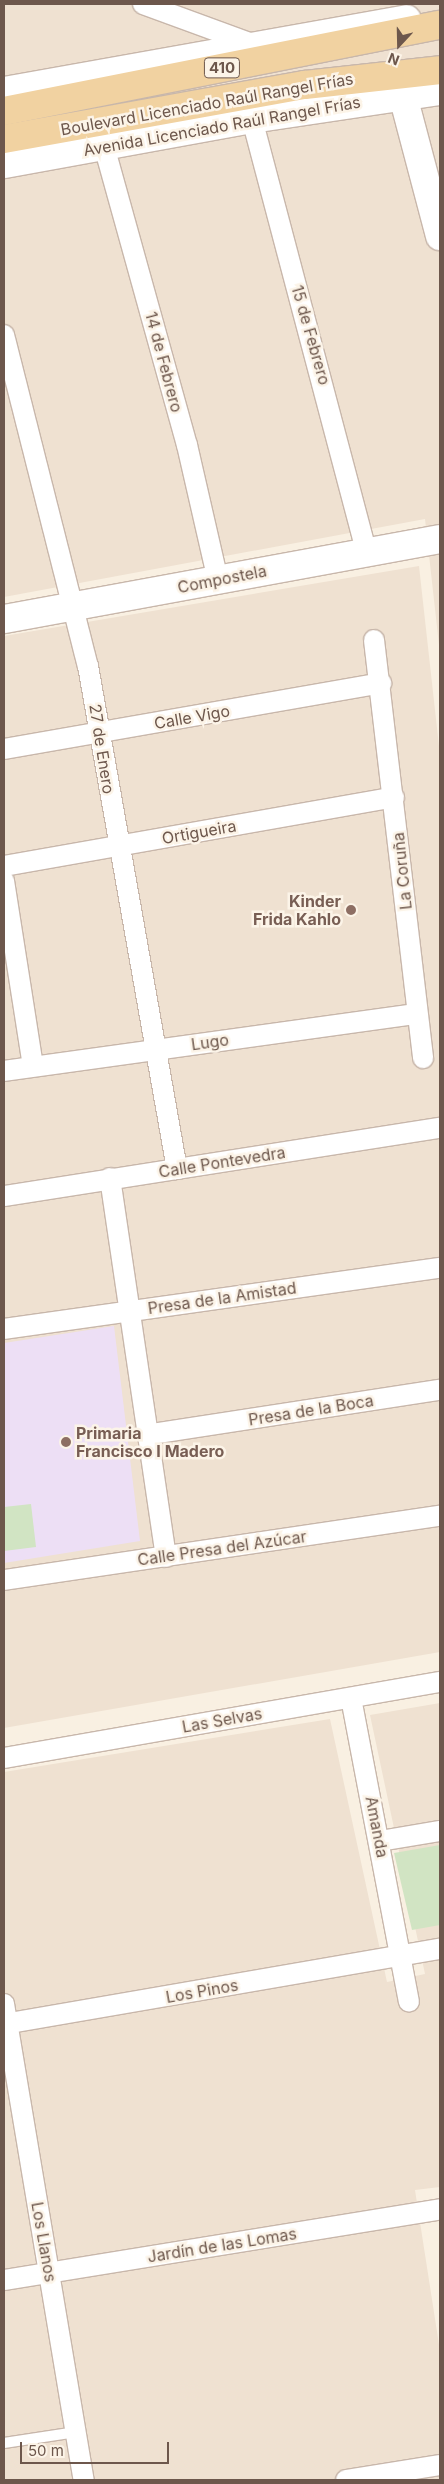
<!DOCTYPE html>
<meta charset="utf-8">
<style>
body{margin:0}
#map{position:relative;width:444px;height:2484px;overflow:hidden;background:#f9f0e2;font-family:Inter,sans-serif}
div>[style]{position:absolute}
.residential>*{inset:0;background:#efe1d1}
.education>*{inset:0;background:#eddff5}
.green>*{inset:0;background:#d1e4c3}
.roads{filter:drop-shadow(1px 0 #c8b7ab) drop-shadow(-1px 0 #c8b7ab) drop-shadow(0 1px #c8b7ab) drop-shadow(0 -1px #c8b7ab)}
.lane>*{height:10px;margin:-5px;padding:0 5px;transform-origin:5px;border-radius:5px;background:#fff}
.street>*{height:20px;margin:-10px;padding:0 10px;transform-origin:10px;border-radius:10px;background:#fff}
.secondary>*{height:28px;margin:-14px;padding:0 14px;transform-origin:14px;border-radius:14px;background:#fff}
.primary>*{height:28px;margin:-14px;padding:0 14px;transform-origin:14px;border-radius:14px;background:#f1d2a1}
.dots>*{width:14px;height:14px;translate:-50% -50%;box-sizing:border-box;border:2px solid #fcf4e8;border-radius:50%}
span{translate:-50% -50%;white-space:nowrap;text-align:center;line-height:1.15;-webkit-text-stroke:5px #fcf4e8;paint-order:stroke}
.shield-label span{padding:1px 4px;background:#fcf4e8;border:1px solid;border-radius:4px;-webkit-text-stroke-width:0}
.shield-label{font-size:15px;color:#6d574c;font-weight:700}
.street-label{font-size:16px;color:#6d574c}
.education-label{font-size:16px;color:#785e54;font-weight:700}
.right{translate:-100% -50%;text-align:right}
.left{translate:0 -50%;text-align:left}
.frame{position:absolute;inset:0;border:5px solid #6d574c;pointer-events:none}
.north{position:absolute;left:374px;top:20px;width:50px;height:50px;-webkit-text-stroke:4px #fcf4e8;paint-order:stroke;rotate:201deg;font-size:14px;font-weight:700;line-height:20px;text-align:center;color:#6d574c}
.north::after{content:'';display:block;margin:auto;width:18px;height:22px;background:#6d574c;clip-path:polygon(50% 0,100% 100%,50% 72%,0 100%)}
.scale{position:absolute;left:20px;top:2442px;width:149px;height:22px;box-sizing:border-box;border:2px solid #6d574c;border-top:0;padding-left:6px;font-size:15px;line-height:18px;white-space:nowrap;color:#6d574c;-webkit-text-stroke:4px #fcf4e8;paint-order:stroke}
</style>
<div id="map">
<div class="residential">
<i style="clip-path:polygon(4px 4px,440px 4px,440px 654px,425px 519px,4px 597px)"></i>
<i style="clip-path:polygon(419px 566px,440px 755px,440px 1652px,4px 1728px,4px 636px)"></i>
<i style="clip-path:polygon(440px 1703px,440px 2187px,415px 2190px,440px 2351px,440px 2480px,4px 2480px,4px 1772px,330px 1719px,387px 1982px,425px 1974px,370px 1715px)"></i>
</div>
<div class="education">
<i style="clip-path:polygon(114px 1326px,140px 1541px,4px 1563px,4px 1343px)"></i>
</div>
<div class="green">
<i style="clip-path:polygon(31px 1504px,36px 1547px,4px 1551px,4px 1507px)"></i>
<i style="clip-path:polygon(440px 1845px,440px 1925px,412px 1930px,394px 1853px)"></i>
</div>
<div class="roads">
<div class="lane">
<i style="left:4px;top:2443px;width:73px;rotate:-8.7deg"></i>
</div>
<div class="street">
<i style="left:143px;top:4px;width:119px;rotate:20.1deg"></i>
<i style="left:252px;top:119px;width:448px;rotate:75.2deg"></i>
<i style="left:104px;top:146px;width:310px;rotate:74.5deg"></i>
<i style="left:187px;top:445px;width:139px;rotate:77.1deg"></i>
<i style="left:4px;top:335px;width:341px;rotate:75.8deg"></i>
<i style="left:88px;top:666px;width:511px;rotate:79.97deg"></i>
<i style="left:374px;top:640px;width:421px;rotate:83.3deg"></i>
<i style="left:4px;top:749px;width:383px;rotate:-9.9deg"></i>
<i style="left:4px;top:866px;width:396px;rotate:-10deg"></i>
<i style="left:4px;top:881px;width:187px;rotate:81.1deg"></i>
<i style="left:4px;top:1071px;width:417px;rotate:-7.9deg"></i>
<i style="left:110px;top:1178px;width:383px;rotate:81.6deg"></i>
<i style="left:4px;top:1196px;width:441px;rotate:-8.9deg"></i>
<i style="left:4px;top:1329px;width:440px;rotate:-8deg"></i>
<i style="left:151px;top:1434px;width:292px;rotate:-8.7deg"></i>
<i style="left:4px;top:1580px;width:441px;rotate:-8.4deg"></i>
<i style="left:351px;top:1698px;width:309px;rotate:79.2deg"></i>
<i style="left:4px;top:1758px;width:443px;rotate:-9.9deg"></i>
<i style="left:380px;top:1841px;width:61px;rotate:-9.5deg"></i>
<i style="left:4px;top:2004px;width:483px;rotate:80.5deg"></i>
<i style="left:4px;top:2024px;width:442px;rotate:-9.8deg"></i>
<i style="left:4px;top:2280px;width:442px;rotate:-9.2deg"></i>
<i style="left:346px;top:2480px;width:95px;rotate:-9.1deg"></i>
</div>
<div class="secondary">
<i style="left:4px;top:91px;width:409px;rotate:-10.1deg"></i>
<i style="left:403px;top:96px;width:145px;rotate:75.2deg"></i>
<i style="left:4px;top:164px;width:252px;rotate:-10.3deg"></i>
<i style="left:252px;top:119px;width:190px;rotate:-8.5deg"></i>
<i style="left:4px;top:619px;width:443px;rotate:-10.4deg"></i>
</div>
<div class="primary">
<i style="left:4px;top:111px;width:444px;rotate:-11.2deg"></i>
<i style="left:4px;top:139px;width:306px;rotate:-10.2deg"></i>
<i style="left:305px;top:85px;width:136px;rotate:-6.3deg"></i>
</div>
</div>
<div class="dots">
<i style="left:351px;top:910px;background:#8d6e63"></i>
<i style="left:66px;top:1442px;background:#8d6e63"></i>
</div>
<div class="shield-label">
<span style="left:222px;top:68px">410</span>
</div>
<div class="street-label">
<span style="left:207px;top:104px;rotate:-10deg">Boulevard Licenciado Raúl Rangel Frías</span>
<span style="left:222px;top:126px;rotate:-10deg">Avenida Licenciado Raúl Rangel Frías</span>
<span style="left:311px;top:335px;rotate:74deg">15 de Febrero</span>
<span style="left:164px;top:362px;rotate:75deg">14 de Febrero</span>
<span style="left:222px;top:579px;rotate:-11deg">Compostela</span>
<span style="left:192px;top:717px;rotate:-10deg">Calle Vigo</span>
<span style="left:102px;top:749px;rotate:81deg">27 de Enero</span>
<span style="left:199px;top:832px;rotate:-10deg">Ortigueira</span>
<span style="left:402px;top:871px;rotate:-96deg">La Coruña</span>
<span style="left:210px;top:1042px;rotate:-8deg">Lugo</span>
<span style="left:222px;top:1162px;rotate:-9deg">Calle Pontevedra</span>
<span style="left:222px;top:1298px;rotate:-8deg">Presa de la Amistad</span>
<span style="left:311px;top:1410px;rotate:-9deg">Presa de la Boca</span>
<span style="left:222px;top:1548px;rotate:-8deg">Calle Presa del Azúcar</span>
<span style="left:222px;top:1720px;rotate:-10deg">Las Selvas</span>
<span style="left:377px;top:1827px;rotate:79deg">Amanda</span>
<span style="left:202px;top:1991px;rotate:-10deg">Los Pinos</span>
<span style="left:44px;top:2242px;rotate:80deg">Los Llanos</span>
<span style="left:222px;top:2245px;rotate:-9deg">Jardín de las Lomas</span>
</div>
<div class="education-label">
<span class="right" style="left:341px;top:910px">Kinder<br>Frida Kahlo</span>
<span class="left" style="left:76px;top:1442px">Primaria<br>Francisco I Madero</span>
</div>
<div class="frame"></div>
<div class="north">N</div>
<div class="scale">50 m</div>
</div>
